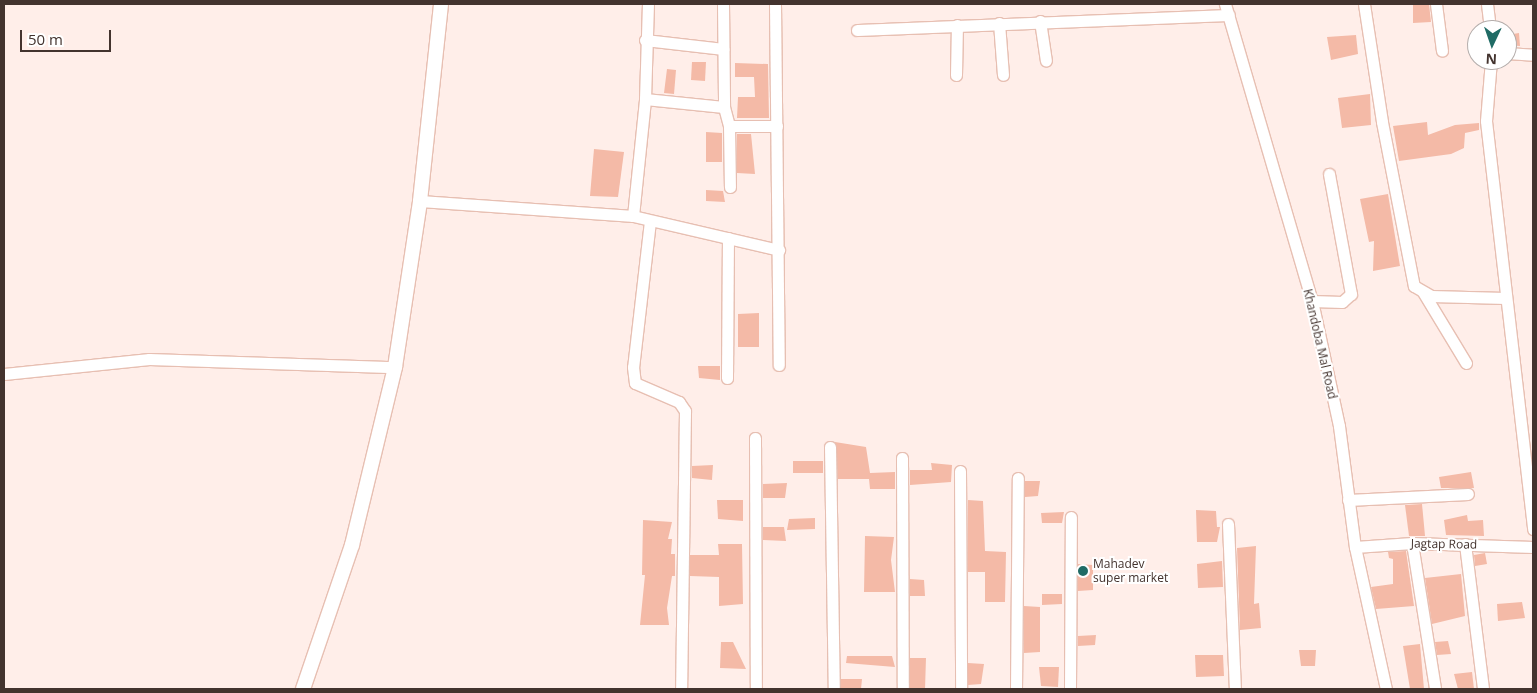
<!DOCTYPE html>
<style>
body{margin:0}
#map{position:relative;width:1537px;height:693px;overflow:hidden;background:#ffeee9;font-family:"Open Sans",sans-serif}
div>[style]{position:absolute}
.building>*{inset:0;background:#f4baa7}
.roads{filter:drop-shadow(1px 0 #e7bfb2) drop-shadow(-1px 0 #e7bfb2) drop-shadow(0 1px #e7bfb2) drop-shadow(0 -1px #e7bfb2)}
.minor>*{height:11px;margin:-5.5px;padding:0 5.5px;transform-origin:5.5px;border-radius:5.5px;background:#fff}
.tertiary>*{height:14px;margin:-7px;padding:0 7px;transform-origin:7px;border-radius:7px;background:#fff}
.dots>*{width:14px;height:14px;translate:-50% -50%;box-sizing:border-box;border:2px solid #fff;border-radius:50%}
span{translate:-50% -50%;white-space:nowrap;text-align:center;line-height:1.15;-webkit-text-stroke:4px #fff;paint-order:stroke}
.street-label{font-size:12px;color:#43332e}
.poi-label{font-size:12px;color:#43332e}
.left{translate:0 -50%;text-align:left}
.frame{position:absolute;inset:0;border:5px solid #43332e;pointer-events:none}
.north{position:absolute;left:1467px;top:20px;width:50px;height:50px;box-sizing:border-box;background:#fff;border:1px solid #b4adab;border-radius:50%;rotate:183deg;font-size:14px;font-weight:700;line-height:20px;text-align:center;color:#43332e}
.north::after{content:'';display:block;margin:auto;width:18px;height:22px;background:#206b65;clip-path:polygon(50% 0,100% 100%,50% 72%,0 100%)}
.scale{position:absolute;left:20px;top:30px;width:91px;height:22px;box-sizing:border-box;border:2px solid #43332e;border-top:0;padding-left:6px;font-size:15px;line-height:18px;white-space:nowrap;color:#43332e;-webkit-text-stroke:4px #fff;paint-order:stroke}
</style>
<div id="map">
<div class="building">
<i style="clip-path:polygon(1413px 4px,1429px 4px,1431px 22px,1413px 23px)"></i>
<i style="clip-path:polygon(1519px 33px,1520px 46px,1507px 45px,1507px 35px)"></i>
<i style="clip-path:polygon(1356px 35px,1358px 54px,1331px 60px,1327px 37px)"></i>
<i style="clip-path:polygon(692px 62px,706px 62px,705px 81px,691px 80px)"></i>
<i style="clip-path:polygon(735px 63px,768px 64px,769px 118px,737px 118px,738px 97px,755px 97px,754px 77px,735px 77px)"></i>
<i style="clip-path:polygon(667px 69px,676px 70px,674px 94px,664px 93px)"></i>
<i style="clip-path:polygon(1370px 94px,1371px 125px,1342px 128px,1338px 98px)"></i>
<i style="clip-path:polygon(1427px 122px,1428px 135px,1455px 125px,1479px 123px,1479px 130px,1465px 133px,1464px 148px,1451px 154px,1399px 161px,1393px 126px)"></i>
<i style="clip-path:polygon(706px 132px,722px 133px,722px 162px,706px 162px)"></i>
<i style="clip-path:polygon(737px 134px,751px 134px,755px 174px,737px 173px)"></i>
<i style="clip-path:polygon(594px 149px,624px 152px,618px 197px,590px 196px)"></i>
<i style="clip-path:polygon(706px 190px,723px 191px,725px 202px,706px 201px)"></i>
<i style="clip-path:polygon(1388px 194px,1400px 266px,1373px 271px,1374px 241px,1369px 242px,1360px 199px)"></i>
<i style="clip-path:polygon(759px 313px,759px 347px,738px 347px,738px 314px)"></i>
<i style="clip-path:polygon(698px 366px,720px 366px,720px 380px,699px 378px)"></i>
<i style="clip-path:polygon(835px 442px,866px 447px,870px 473px,895px 472px,895px 489px,870px 489px,869px 479px,838px 479px)"></i>
<i style="clip-path:polygon(793px 461px,823px 461px,823px 473px,793px 473px)"></i>
<i style="clip-path:polygon(931px 463px,952px 465px,951px 482px,910px 485px,910px 470px,932px 470px)"></i>
<i style="clip-path:polygon(713px 465px,712px 480px,692px 478px,692px 466px)"></i>
<i style="clip-path:polygon(1471px 472px,1474px 488px,1441px 488px,1439px 477px)"></i>
<i style="clip-path:polygon(1025px 481px,1040px 481px,1038px 496px,1025px 497px)"></i>
<i style="clip-path:polygon(787px 483px,785px 498px,763px 498px,763px 484px)"></i>
<i style="clip-path:polygon(717px 500px,743px 500px,743px 521px,718px 519px)"></i>
<i style="clip-path:polygon(968px 500px,983px 501px,985px 551px,1006px 552px,1005px 602px,985px 602px,985px 572px,968px 572px)"></i>
<i style="clip-path:polygon(1422px 504px,1425px 536px,1409px 536px,1405px 505px)"></i>
<i style="clip-path:polygon(1196px 510px,1216px 511px,1217px 527px,1220px 527px,1217px 542px,1197px 542px)"></i>
<i style="clip-path:polygon(1064px 512px,1062px 523px,1042px 523px,1041px 513px)"></i>
<i style="clip-path:polygon(1467px 515px,1468px 521px,1483px 520px,1484px 536px,1446px 535px,1444px 520px)"></i>
<i style="clip-path:polygon(815px 518px,815px 529px,787px 530px,789px 519px)"></i>
<i style="clip-path:polygon(643px 520px,672px 522px,668px 539px,672px 539px,671px 554px,675px 554px,675px 576px,672px 576px,667px 608px,669px 625px,640px 625px,645px 575px,642px 575px)"></i>
<i style="clip-path:polygon(763px 527px,784px 527px,786px 541px,763px 540px)"></i>
<i style="clip-path:polygon(865px 536px,894px 537px,891px 560px,895px 592px,864px 592px)"></i>
<i style="clip-path:polygon(718px 544px,742px 544px,743px 604px,719px 606px,719px 577px,690px 576px,690px 555px,719px 555px)"></i>
<i style="clip-path:polygon(1256px 546px,1254px 604px,1259px 603px,1261px 628px,1240px 630px,1237px 548px)"></i>
<i style="clip-path:polygon(1406px 551px,1414px 606px,1376px 609px,1371px 587px,1393px 584px,1393px 559px,1389px 558px,1388px 552px)"></i>
<i style="clip-path:polygon(1485px 553px,1487px 564px,1475px 566px,1474px 555px)"></i>
<i style="clip-path:polygon(1222px 561px,1223px 587px,1198px 588px,1197px 564px)"></i>
<i style="clip-path:polygon(1078px 564px,1093px 565px,1093px 590px,1078px 591px)"></i>
<i style="clip-path:polygon(1461px 574px,1465px 616px,1432px 624px,1425px 578px)"></i>
<i style="clip-path:polygon(910px 579px,924px 580px,925px 596px,910px 596px)"></i>
<i style="clip-path:polygon(1042px 594px,1062px 594px,1062px 604px,1042px 605px)"></i>
<i style="clip-path:polygon(1522px 602px,1525px 618px,1498px 621px,1497px 604px)"></i>
<i style="clip-path:polygon(1024px 606px,1040px 607px,1040px 652px,1024px 653px)"></i>
<i style="clip-path:polygon(1096px 635px,1095px 645px,1078px 646px,1078px 636px)"></i>
<i style="clip-path:polygon(1448px 641px,1451px 654px,1437px 655px,1435px 642px)"></i>
<i style="clip-path:polygon(721px 642px,733px 642px,746px 669px,720px 668px)"></i>
<i style="clip-path:polygon(1420px 644px,1424px 689px,1410px 689px,1403px 646px)"></i>
<i style="clip-path:polygon(1299px 650px,1316px 650px,1315px 666px,1301px 666px)"></i>
<i style="clip-path:polygon(1195px 655px,1223px 655px,1224px 676px,1196px 677px)"></i>
<i style="clip-path:polygon(847px 656px,892px 656px,895px 667px,846px 663px)"></i>
<i style="clip-path:polygon(910px 658px,926px 658px,925px 689px,910px 689px)"></i>
<i style="clip-path:polygon(968px 663px,984px 664px,981px 684px,968px 685px)"></i>
<i style="clip-path:polygon(1039px 667px,1059px 667px,1058px 687px,1041px 686px)"></i>
<i style="clip-path:polygon(1472px 672px,1474px 689px,1458px 689px,1454px 674px)"></i>
<i style="clip-path:polygon(841px 679px,862px 679px,861px 689px,841px 689px)"></i>
</div>
<div class="roads">
<div class="minor">
<i style="left:723px;top:4px;width:103px;rotate:89.4deg"></i>
<i style="left:724px;top:107px;width:20px;rotate:75deg"></i>
<i style="left:729px;top:126px;width:61px;rotate:89.1deg"></i>
<i style="left:775px;top:4px;width:361px;rotate:89.4deg"></i>
<i style="left:1225px;top:4px;width:309px;rotate:73.7deg"></i>
<i style="left:1312px;top:301px;width:128px;rotate:77.8deg"></i>
<i style="left:1339px;top:426px;width:122px;rotate:82.5deg"></i>
<i style="left:1355px;top:547px;width:145px;rotate:77.7deg"></i>
<i style="left:1364px;top:4px;width:119px;rotate:81.3deg"></i>
<i style="left:1382px;top:122px;width:167px;rotate:79deg"></i>
<i style="left:1414px;top:286px;width:20px;rotate:30deg"></i>
<i style="left:1431px;top:296px;width:74px;rotate:1.5deg"></i>
<i style="left:1436px;top:4px;width:47px;rotate:82.7deg"></i>
<i style="left:1487px;top:4px;width:26px;rotate:83deg"></i>
<i style="left:1040px;top:21px;width:40px;rotate:81.5deg"></i>
<i style="left:999px;top:23px;width:52px;rotate:85.6deg"></i>
<i style="left:857px;top:30px;width:372px;rotate:-2.3deg"></i>
<i style="left:645px;top:40px;width:79px;rotate:6.6deg"></i>
<i style="left:1507px;top:53px;width:26px;rotate:4deg"></i>
<i style="left:1491px;top:60px;width:61px;rotate:94.7deg"></i>
<i style="left:1486px;top:121px;width:411px;rotate:83.4deg"></i>
<i style="left:956px;top:75px;width:50px;rotate:-88.9deg"></i>
<i style="left:645px;top:99px;width:79px;rotate:5.8deg"></i>
<i style="left:729px;top:126px;width:48px"></i>
<i style="left:420px;top:201px;width:214px;rotate:4deg"></i>
<i style="left:633px;top:216px;width:150px;rotate:13.1deg"></i>
<i style="left:633px;top:216px;width:118px;rotate:-84.1deg"></i>
<i style="left:645px;top:99px;width:95px;rotate:-88.2deg"></i>
<i style="left:650px;top:221px;width:147px;rotate:96.6deg"></i>
<i style="left:633px;top:367px;width:16px;rotate:83deg"></i>
<i style="left:635px;top:383px;width:48px;rotate:23.4deg"></i>
<i style="left:679px;top:402px;width:11px;rotate:56deg"></i>
<i style="left:685px;top:411px;width:278px;rotate:90.8deg"></i>
<i style="left:1423px;top:292px;width:83px;rotate:58.8deg"></i>
<i style="left:1312px;top:301px;width:30px;rotate:2deg"></i>
<i style="left:1342px;top:302px;width:12px;rotate:-42deg"></i>
<i style="left:1351px;top:294px;width:122px;rotate:-100.4deg"></i>
<i style="left:4px;top:374px;width:146px;rotate:-5.9deg"></i>
<i style="left:149px;top:359px;width:246px;rotate:1.9deg"></i>
<i style="left:727px;top:378px;width:140px;rotate:-89.6deg"></i>
<i style="left:755px;top:438px;width:251px;rotate:89.8deg"></i>
<i style="left:830px;top:447px;width:242px;rotate:89.1deg"></i>
<i style="left:902px;top:458px;width:231px;rotate:89.8deg"></i>
<i style="left:960px;top:471px;width:218px;rotate:89.7deg"></i>
<i style="left:1348px;top:500px;width:120px;rotate:-2.9deg"></i>
<i style="left:1228px;top:524px;width:165px;rotate:87.6deg"></i>
<i style="left:1412px;top:543px;width:148px;rotate:81deg"></i>
<i style="left:1465px;top:544px;width:146px;rotate:82.9deg"></i>
<i style="left:1355px;top:547px;width:57px;rotate:-4deg"></i>
<i style="left:1412px;top:543px;width:121px;rotate:1.9deg"></i>
<i style="left:1016px;top:689px;width:211px;rotate:-89.5deg"></i>
<i style="left:1070px;top:689px;width:172px;rotate:-89.7deg"></i>
</div>
<div class="tertiary">
<i style="left:303px;top:689px;width:152px;rotate:-71.2deg"></i>
<i style="left:352px;top:545px;width:183px;rotate:-76.4deg"></i>
<i style="left:395px;top:367px;width:168px;rotate:-81.4deg"></i>
<i style="left:420px;top:201px;width:198px;rotate:-83.9deg"></i>
</div>
</div>
<div class="dots">
<i style="left:1083px;top:571px;background:#206b65"></i>
</div>
<div class="street-label">
<span style="left:1320px;top:344px;rotate:77deg">Khandoba Mal Road</span>
<span style="left:1444px;top:544px;rotate:1deg">Jagtap Road</span>
</div>
<div class="poi-label">
<span class="left" style="left:1093px;top:571px">Mahadev<br>super market</span>
</div>
<div class="frame"></div>
<div class="north">N</div>
<div class="scale">50 m</div>
</div>
